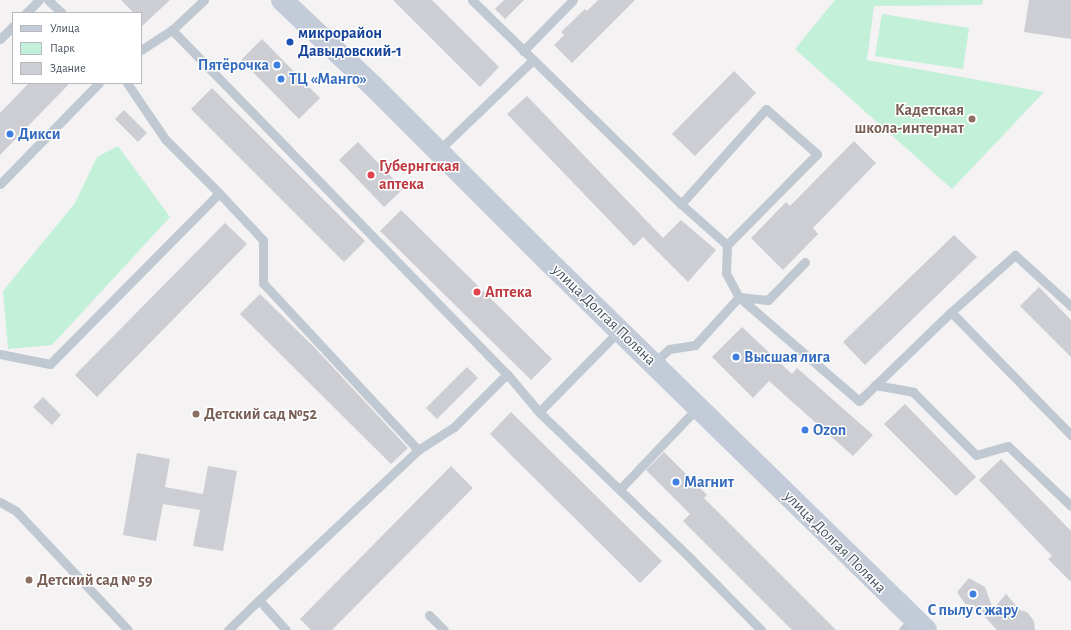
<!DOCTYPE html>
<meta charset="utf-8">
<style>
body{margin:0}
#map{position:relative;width:1071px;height:630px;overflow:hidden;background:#f4f2f2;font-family:"Alegreya Sans",sans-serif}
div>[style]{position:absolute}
.green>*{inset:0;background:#c2f0d8}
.building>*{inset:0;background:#ccced4}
.service>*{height:9px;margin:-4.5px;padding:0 4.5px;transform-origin:4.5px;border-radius:4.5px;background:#c0c8d1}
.secondary>*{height:22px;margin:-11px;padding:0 11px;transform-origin:11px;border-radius:11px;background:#c3cbd8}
.dots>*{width:11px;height:11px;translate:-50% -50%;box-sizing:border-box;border:2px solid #fff;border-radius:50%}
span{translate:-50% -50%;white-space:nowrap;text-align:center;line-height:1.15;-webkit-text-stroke:3px #fff;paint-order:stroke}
.transit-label{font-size:16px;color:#164399;font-weight:700}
.left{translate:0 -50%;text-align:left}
.shop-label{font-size:16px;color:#366cbe;font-weight:700}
.right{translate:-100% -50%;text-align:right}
.education-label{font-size:16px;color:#785e54;font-weight:700}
.health-label{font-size:16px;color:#be3a42;font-weight:700}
.street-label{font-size:16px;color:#495360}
.legend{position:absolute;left:12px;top:12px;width:130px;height:72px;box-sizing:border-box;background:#fff;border:1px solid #b6babf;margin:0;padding:5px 7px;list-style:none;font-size:12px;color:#495360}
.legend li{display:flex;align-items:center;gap:8px;height:20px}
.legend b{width:20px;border:1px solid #b6babf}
</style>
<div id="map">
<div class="green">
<i style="clip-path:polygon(835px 0,983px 0,982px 5px,874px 6px,867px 60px,1044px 92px,952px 189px,795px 49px)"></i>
<i style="clip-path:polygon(882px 14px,969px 28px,963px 69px,875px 56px)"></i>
<i style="clip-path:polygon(118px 146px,170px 217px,52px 345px,8px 349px,3px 291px,75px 203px,97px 157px)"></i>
</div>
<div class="building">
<i style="clip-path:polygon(121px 0,170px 0,141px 27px,141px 13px,134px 13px)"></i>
<i style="clip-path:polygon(393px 0,432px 0,499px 67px,480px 87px)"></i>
<i style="clip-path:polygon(504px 0,524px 0,505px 19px,495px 9px)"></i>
<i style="clip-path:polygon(598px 0,635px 0,572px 63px,554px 45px,564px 35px,561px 32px,585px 9px,587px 11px)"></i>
<i style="clip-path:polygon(1029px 0,1071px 0,1071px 39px,1024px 32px)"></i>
<i style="clip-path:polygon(262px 39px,320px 98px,299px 119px,241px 60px)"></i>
<i style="clip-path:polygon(734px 71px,756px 93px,695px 156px,672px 134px)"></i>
<i style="clip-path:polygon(29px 83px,70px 83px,0 155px,0 113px)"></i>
<i style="clip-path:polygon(212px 88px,365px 241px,344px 262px,191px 109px)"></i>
<i style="clip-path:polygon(527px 96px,663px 238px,681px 220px,716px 250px,688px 282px,643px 237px,634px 246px,507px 114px)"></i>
<i style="clip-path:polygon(124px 110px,147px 133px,138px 142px,115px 119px)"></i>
<i style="clip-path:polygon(854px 141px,876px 163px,813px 228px,818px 234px,783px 270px,751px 238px,786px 202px,790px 206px)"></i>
<i style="clip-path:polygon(358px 142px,403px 189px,384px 207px,339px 160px)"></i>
<i style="clip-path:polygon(401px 210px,552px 359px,531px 380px,380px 231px)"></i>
<i style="clip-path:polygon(225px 223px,247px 244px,97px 397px,75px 375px)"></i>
<i style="clip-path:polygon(954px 235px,977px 257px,865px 365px,843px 342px)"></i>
<i style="clip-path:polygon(1039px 287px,1071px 320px,1071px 357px,1020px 306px)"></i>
<i style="clip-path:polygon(260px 294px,315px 348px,408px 448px,391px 464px,240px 314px)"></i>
<i style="clip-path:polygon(742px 327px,792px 374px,797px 368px,873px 435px,853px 456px,769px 381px,753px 398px,712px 357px)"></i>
<i style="clip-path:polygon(467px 367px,478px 378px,437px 419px,426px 408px)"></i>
<i style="clip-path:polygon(43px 397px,61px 415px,52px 425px,33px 407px)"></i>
<i style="clip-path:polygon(905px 404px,976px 477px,956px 496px,884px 424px)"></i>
<i style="clip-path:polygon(511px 412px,662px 561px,640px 583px,490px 434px)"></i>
<i style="clip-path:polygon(664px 452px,707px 495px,704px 498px,836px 630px,792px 630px,683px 521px,690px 514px,646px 470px)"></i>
<i style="clip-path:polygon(137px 453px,170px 459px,165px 487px,203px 494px,208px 466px,237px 471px,223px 551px,193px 546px,200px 510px,163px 504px,156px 541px,123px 535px)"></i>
<i style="clip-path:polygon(1001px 459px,1071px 531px,1071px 582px,1048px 559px,1052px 556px,979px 480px)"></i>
<i style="clip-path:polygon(451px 466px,473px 488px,332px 630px,311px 630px,300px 619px)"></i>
<i style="clip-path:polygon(969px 578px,985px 587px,993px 609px,1006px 594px,1020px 610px,1027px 612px,1034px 621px,1035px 630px,997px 630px,977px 608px,972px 605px,965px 604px,957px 592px)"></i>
</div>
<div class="service">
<i style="left:48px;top:0;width:19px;rotate:43deg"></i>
<i style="left:472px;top:0;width:292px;rotate:44.3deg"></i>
<i style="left:681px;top:204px;width:62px;rotate:41.7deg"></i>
<i style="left:727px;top:245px;width:28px;rotate:92deg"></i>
<i style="left:726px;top:273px;width:27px;rotate:62deg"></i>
<i style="left:739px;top:297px;width:65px;rotate:132.5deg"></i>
<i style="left:695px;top:345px;width:26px;rotate:171deg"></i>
<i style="left:669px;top:349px;width:22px;rotate:137deg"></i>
<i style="left:26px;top:13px;width:18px;rotate:-45deg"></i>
<i style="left:172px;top:30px;width:480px;rotate:45.8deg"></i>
<i style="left:507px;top:374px;width:50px;rotate:49.9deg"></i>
<i style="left:539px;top:412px;width:213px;rotate:44deg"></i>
<i style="left:692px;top:560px;width:98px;rotate:45.4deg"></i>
<i style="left:0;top:39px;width:18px;rotate:-45deg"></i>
<i style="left:141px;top:50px;width:37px;rotate:-33deg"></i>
<i style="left:172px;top:30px;width:44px;rotate:-43.2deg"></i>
<i style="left:523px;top:51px;width:71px;rotate:-45.6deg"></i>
<i style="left:127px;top:83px;width:68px;rotate:55.8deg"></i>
<i style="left:165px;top:139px;width:76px;rotate:45deg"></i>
<i style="left:219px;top:193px;width:64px;rotate:46.9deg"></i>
<i style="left:263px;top:240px;width:43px;rotate:90deg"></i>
<i style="left:263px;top:283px;width:228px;rotate:47.1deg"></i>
<i style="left:438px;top:151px;width:132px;rotate:-43.8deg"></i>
<i style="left:0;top:184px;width:141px;rotate:-45.6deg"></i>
<i style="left:681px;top:204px;width:127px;rotate:-48.2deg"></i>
<i style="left:766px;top:109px;width:68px;rotate:41.4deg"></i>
<i style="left:817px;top:154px;width:128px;rotate:134.7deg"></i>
<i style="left:739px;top:297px;width:159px;rotate:40.9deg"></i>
<i style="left:859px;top:401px;width:128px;rotate:-44.1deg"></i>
<i style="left:951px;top:312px;width:172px;rotate:45.7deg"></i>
<i style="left:739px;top:297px;width:29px;rotate:6deg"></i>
<i style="left:768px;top:300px;width:53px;rotate:-45.8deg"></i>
<i style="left:951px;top:312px;width:86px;rotate:-41.7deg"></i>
<i style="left:1015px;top:255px;width:76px;rotate:42.3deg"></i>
<i style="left:0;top:354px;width:51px;rotate:11.3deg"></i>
<i style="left:50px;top:364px;width:240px;rotate:-45.3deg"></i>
<i style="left:875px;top:385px;width:39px;rotate:10deg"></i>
<i style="left:913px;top:392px;width:89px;rotate:45deg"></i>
<i style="left:976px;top:455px;width:33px;rotate:-16deg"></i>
<i style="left:1008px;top:446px;width:87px;rotate:43.6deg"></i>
<i style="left:539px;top:412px;width:114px;rotate:-45.4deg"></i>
<i style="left:620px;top:489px;width:113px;rotate:-46.4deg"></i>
<i style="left:0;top:502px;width:18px;rotate:29deg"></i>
<i style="left:16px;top:511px;width:163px;rotate:46.7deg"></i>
<i style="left:429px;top:615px;width:21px;rotate:45deg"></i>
<i style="left:228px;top:630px;width:43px;rotate:-44.1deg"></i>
<i style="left:286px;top:630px;width:40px;rotate:-132deg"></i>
<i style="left:259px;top:600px;width:219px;rotate:-43.3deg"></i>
<i style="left:418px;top:450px;width:43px;rotate:-32.6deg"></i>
<i style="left:454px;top:427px;width:75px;rotate:-45deg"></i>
<i style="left:903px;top:630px;width:16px;rotate:-45deg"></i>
</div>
<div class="secondary">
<i style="left:282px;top:0;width:124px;rotate:43.4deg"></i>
<i style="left:372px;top:85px;width:249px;rotate:45deg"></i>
<i style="left:548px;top:261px;width:528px;rotate:44.31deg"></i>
</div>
<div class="dots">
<i style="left:290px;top:42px;background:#1a4fb4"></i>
<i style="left:277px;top:65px;background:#3f7fe0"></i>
<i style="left:281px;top:79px;background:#3f7fe0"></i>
<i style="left:972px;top:119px;background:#8d6e63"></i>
<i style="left:10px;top:134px;background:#3f7fe0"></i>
<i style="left:371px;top:175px;background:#e0444e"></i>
<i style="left:477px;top:292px;background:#e0444e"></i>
<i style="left:736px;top:357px;background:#3f7fe0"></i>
<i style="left:196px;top:414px;background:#8d6e63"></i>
<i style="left:805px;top:430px;background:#3f7fe0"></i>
<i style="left:676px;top:482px;background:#3f7fe0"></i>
<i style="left:29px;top:580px;background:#8d6e63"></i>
<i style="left:973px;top:594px;background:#3f7fe0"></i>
</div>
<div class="transit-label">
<span class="left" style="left:298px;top:42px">микрорайон<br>Давыдовский-1</span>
</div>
<div class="shop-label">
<span class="right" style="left:269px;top:65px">Пятёрочка</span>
<span class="left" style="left:289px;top:79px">ТЦ «Манго»</span>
<span class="left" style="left:18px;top:134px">Дикси</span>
<span class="left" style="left:744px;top:357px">Высшая лига</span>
<span class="left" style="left:813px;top:430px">Ozon</span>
<span class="left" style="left:684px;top:482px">Магнит</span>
<span style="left:973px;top:610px">C пылу с жару</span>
</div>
<div class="education-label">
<span class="right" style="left:964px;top:119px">Кадетская<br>школа-интернат</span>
<span class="left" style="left:204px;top:414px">Детский сад №52</span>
<span class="left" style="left:37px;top:580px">Детский сад № 59</span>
</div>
<div class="health-label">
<span class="left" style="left:379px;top:175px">Губернгская<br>аптека</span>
<span class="left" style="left:485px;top:292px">Аптека</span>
</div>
<div class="street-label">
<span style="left:604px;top:315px;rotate:44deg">улица Долгая Поляна</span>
<span style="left:835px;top:542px;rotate:45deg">улица Долгая Поляна</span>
</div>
<ul class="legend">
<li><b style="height:5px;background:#c3cbd8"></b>Улица</li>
<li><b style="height:11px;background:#c2f0d8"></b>Парк</li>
<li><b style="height:11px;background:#ccced4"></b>Здание</li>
</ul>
</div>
